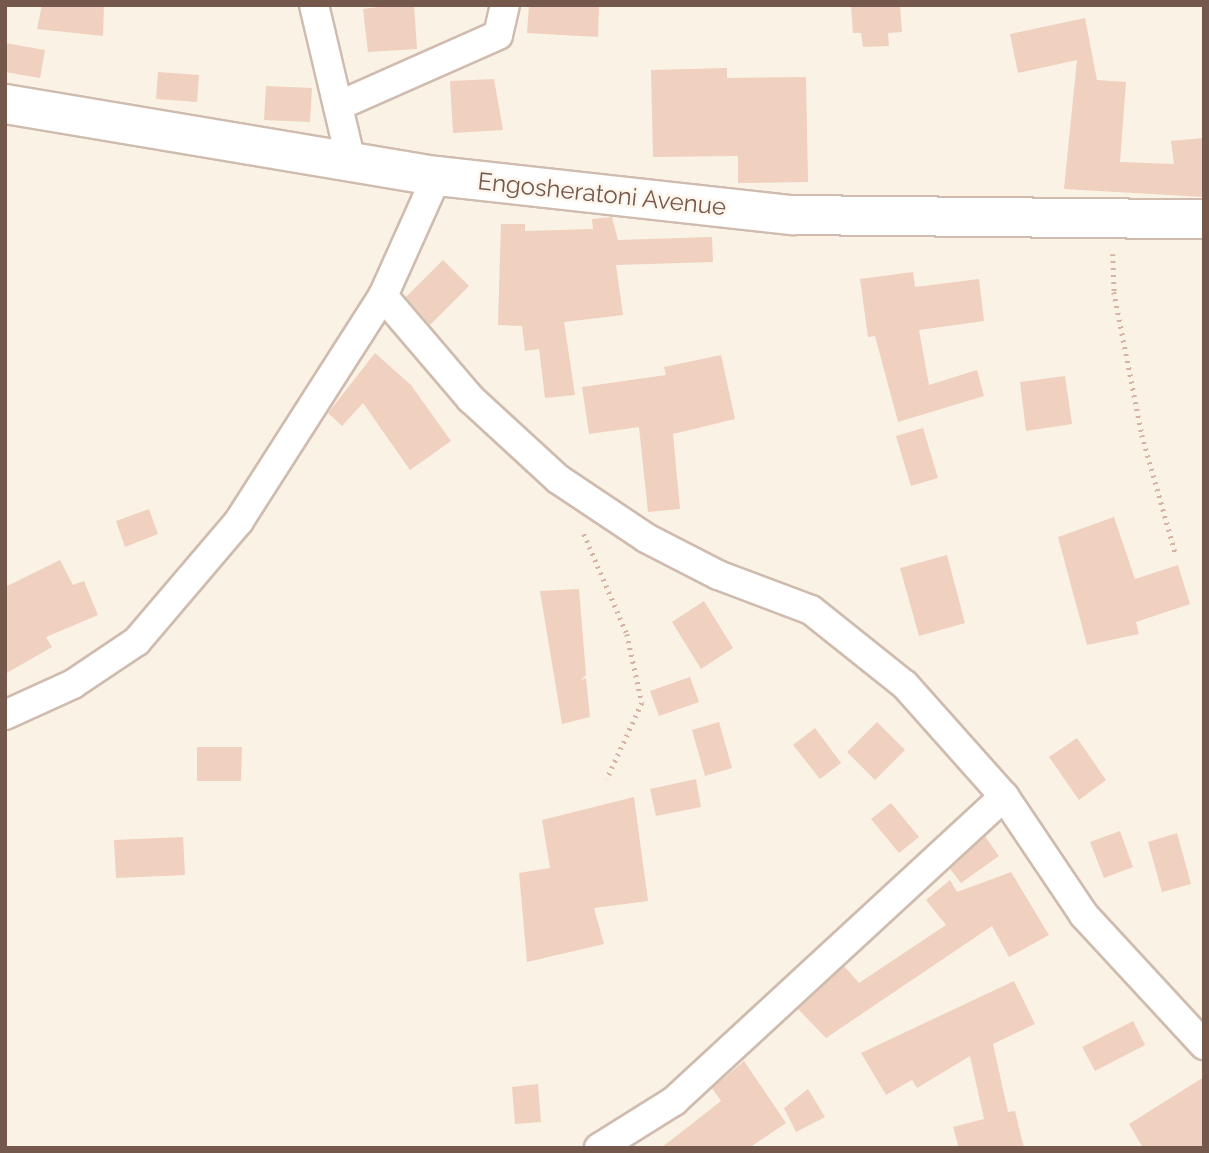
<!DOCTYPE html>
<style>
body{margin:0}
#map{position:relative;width:1209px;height:1153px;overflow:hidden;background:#fbf2e6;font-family:Raleway,sans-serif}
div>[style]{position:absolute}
.building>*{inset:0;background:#f0d0be}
.path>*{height:4.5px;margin-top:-2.25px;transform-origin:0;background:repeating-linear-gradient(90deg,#d5b3a2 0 2px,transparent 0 7px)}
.roads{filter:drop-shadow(2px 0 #cfbcaf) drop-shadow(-2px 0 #cfbcaf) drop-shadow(0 2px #cfbcaf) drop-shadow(0 -2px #cfbcaf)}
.street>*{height:28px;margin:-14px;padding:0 14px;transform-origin:14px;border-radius:14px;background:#fff}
.secondary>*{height:38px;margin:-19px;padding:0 19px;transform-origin:19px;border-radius:19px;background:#fff}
span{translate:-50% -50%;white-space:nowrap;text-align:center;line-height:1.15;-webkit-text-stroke:5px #fef6ec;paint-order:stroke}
.street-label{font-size:24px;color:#74584c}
.frame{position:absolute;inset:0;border:7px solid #74584c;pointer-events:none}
</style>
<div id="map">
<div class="building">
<i style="clip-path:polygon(42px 5px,104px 5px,103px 36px,37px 29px)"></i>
<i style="clip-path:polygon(393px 5px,414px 5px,417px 49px,368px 52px,363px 9px)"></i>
<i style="clip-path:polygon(529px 5px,599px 5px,598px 37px,527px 33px)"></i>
<i style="clip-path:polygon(851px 5px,900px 5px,902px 32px,888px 33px,889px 46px,863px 47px,861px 33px,853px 33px)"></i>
<i style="clip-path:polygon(1085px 18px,1097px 80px,1126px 82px,1120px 162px,1174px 164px,1171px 141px,1204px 138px,1204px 197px,1064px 189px,1077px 60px,1018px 73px,1010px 34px)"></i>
<i style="clip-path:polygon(5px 43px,45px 50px,40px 78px,5px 72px)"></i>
<i style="clip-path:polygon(727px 68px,727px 78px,806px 77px,808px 182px,738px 183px,738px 156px,653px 157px,651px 70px)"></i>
<i style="clip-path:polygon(158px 72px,199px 75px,197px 102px,156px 99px)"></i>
<i style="clip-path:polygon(494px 79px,503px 130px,453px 133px,450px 81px)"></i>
<i style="clip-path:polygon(266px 86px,312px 88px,310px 122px,264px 120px)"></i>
<i style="clip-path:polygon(612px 217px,618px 240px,712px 237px,713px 262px,616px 265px,623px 315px,564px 322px,575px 395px,545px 398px,539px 349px,525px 351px,522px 326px,498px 325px,501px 224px,525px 224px,525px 231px,593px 229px,592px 219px)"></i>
<i style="clip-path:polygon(443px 260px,469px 286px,430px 325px,406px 297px)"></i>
<i style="clip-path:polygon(913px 272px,915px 287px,979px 279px,984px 321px,919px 330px,929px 385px,977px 370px,984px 396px,898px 422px,875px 336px,868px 337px,860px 279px)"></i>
<i style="clip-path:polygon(375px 353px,411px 385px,451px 441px,410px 470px,363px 403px,342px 426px,328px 413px)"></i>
<i style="clip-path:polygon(721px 355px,735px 419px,673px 434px,680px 509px,648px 512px,639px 427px,589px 434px,582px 387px,666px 375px,664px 367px)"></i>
<i style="clip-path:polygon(1065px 376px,1072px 424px,1026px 431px,1020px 382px)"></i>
<i style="clip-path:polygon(923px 428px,938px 478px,911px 486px,896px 436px)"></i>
<i style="clip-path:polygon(149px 509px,158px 534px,125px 547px,116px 521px)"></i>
<i style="clip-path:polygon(1114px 517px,1135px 579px,1178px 565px,1190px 604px,1136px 622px,1139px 634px,1087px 645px,1058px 537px)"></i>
<i style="clip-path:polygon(947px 555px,965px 623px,919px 636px,900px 568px)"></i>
<i style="clip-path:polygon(60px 560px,73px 585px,84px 581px,98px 615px,46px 637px,52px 647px,5px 674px,5px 587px)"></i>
<i style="clip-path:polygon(579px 589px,586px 675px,580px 681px,586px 678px,590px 717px,562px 724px,540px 591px)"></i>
<i style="clip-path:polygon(704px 601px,733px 648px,701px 669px,672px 622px)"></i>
<i style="clip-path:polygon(690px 677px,699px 702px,659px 716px,650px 691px)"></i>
<i style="clip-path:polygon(719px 722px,732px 768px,705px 776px,692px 730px)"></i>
<i style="clip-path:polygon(877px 722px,905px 750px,875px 780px,847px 752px)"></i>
<i style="clip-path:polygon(815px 728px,841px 763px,820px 779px,793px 745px)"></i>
<i style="clip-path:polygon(1077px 738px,1106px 780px,1079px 800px,1049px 757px)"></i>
<i style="clip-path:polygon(197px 747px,242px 747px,241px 781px,197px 781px)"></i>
<i style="clip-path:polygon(696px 779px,701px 807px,656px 816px,650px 789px)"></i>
<i style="clip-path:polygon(634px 797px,648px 901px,594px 908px,604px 944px,527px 962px,519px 873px,550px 868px,542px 820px)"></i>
<i style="clip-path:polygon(891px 803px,919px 837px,899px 853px,871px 819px)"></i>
<i style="clip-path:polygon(1120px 831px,1133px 867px,1104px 878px,1090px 842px)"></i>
<i style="clip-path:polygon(1177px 833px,1191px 884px,1162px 892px,1148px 842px)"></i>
<i style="clip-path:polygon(985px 836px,999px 856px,961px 883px,950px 869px)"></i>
<i style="clip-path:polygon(183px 837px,185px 875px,116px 878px,114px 840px)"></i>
<i style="clip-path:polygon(1011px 872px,1049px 935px,1009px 957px,992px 926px,826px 1038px,798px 1009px,844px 966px,859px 983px,946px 925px,926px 900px,950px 880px,957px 892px)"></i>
<i style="clip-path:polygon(1014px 981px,1035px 1024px,993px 1044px,1008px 1112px,1015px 1111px,1024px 1148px,959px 1148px,953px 1127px,984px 1119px,970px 1056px,917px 1088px,912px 1080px,886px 1095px,861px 1053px)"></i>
<i style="clip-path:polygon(1133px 1021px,1145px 1045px,1095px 1071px,1082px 1047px)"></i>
<i style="clip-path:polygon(744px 1061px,786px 1123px,749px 1148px,661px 1148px,721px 1101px,712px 1088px)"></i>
<i style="clip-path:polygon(1204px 1077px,1204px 1148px,1143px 1148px,1129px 1124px)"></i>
<i style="clip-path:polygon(538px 1084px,541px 1122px,515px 1124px,512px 1087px)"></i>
<i style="clip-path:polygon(808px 1089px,825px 1117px,796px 1132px,784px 1108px)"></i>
</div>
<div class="path">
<i style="left:1113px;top:254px;width:38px;rotate:88deg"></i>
<i style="left:1114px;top:292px;width:146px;rotate:78.9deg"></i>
<i style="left:1142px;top:435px;width:122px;rotate:74.2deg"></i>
<i style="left:584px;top:534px;width:109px;rotate:66.7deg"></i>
<i style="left:627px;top:634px;width:71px;rotate:77.7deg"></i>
<i style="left:642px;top:703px;width:84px;rotate:114.7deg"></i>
</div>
<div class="roads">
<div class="street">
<i style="left:314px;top:5px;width:160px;rotate:76.7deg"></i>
<i style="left:338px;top:106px;width:175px;rotate:-23.9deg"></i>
<i style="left:498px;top:35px;width:31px;rotate:-77deg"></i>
<i style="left:383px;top:296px;width:135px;rotate:49.5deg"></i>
<i style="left:471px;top:399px;width:118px;rotate:42.6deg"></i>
<i style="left:558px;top:479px;width:106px;rotate:33.8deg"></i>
<i style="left:646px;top:538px;width:81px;rotate:27.2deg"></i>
<i style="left:718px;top:575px;width:99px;rotate:20.6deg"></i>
<i style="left:811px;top:610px;width:120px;rotate:38.6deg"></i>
<i style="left:905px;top:685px;width:149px;rotate:48.3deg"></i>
<i style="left:1004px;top:796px;width:143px;rotate:56.1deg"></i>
<i style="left:1084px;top:915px;width:177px;rotate:47.3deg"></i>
<i style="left:5px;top:715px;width:75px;rotate:-24.5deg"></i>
<i style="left:73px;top:684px;width:77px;rotate:-33.9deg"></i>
<i style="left:137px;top:641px;width:157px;rotate:-49.6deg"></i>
<i style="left:239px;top:521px;width:267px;rotate:-57.4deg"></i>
<i style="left:383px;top:296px;width:132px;rotate:-65.8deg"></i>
<i style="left:599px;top:1148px;width:89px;rotate:-32.1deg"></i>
<i style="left:674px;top:1101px;width:449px;rotate:-42.7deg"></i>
</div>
<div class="secondary">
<i style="left:5px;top:104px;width:438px;rotate:9.5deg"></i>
<i style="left:437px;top:176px;width:358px;rotate:6.3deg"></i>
<i style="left:793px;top:215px;width:411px;rotate:0.6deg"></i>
</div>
</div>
<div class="street-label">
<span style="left:602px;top:194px;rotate:6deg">Engosheratoni Avenue</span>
</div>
<div class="frame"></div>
</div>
